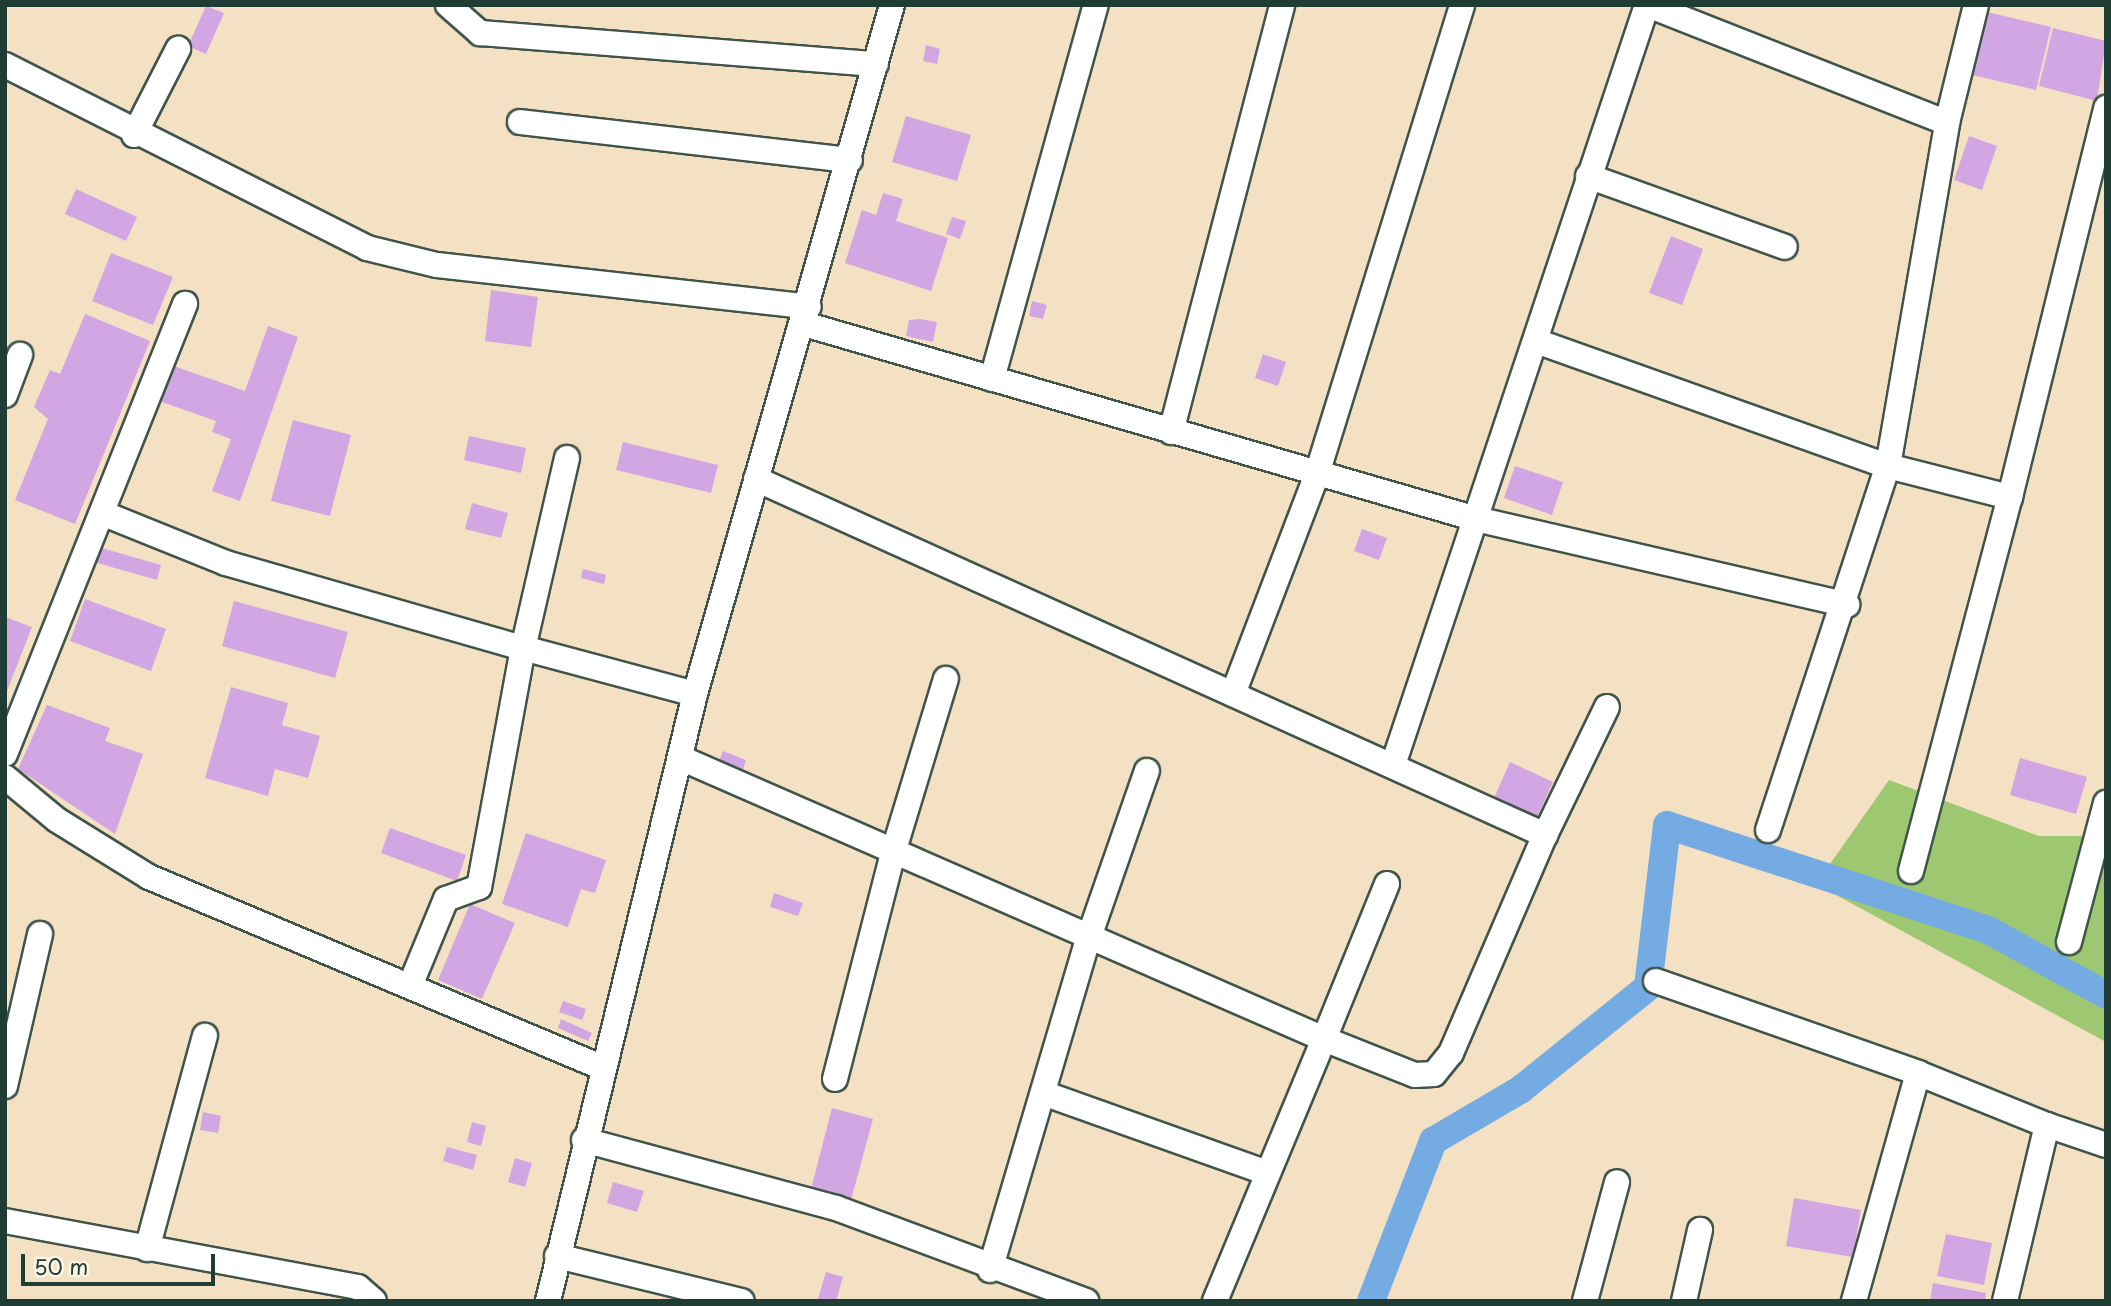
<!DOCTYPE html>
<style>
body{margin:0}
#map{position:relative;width:2111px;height:1306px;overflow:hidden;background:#f4e0c3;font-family:"Playpen Sans",sans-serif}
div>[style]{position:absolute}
.green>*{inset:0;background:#9ec772}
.canal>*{height:28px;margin:-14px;padding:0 14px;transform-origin:14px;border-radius:14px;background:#73abe2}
.building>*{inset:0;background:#d1a6e3}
.roads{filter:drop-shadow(2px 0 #3f5549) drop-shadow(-2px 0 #3f5549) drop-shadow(0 2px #3f5549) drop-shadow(0 -2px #3f5549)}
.street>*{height:24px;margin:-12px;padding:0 12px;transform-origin:12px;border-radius:12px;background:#fff}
span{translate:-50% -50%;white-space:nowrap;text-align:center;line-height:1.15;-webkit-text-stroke:5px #fcf5e5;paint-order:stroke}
.frame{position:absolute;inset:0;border:7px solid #1f3d34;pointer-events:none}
.scale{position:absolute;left:21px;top:1254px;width:194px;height:32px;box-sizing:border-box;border:4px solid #1f3d34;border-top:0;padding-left:9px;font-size:21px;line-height:24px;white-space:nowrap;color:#1f3d34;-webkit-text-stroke:5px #fcf5e5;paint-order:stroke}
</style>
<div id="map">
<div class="green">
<i style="clip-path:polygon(1889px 780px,2039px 836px,2106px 836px,2106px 1042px,1816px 884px)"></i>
</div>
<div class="canal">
<i style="left:1371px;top:1301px;width:172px;rotate:-68.8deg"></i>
<i style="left:1433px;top:1141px;width:101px;rotate:-30.4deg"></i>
<i style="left:1520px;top:1090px;width:164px;rotate:-38.8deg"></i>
<i style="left:1648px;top:987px;width:163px;rotate:-83.3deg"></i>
<i style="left:1667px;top:825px;width:338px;rotate:18.1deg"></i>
<i style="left:1988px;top:930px;width:135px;rotate:28.8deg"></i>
</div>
<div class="building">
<i style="clip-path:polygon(206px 6px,224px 13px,206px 54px,188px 46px)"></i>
<i style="clip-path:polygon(1987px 12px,2051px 27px,2036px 90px,1972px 75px)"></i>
<i style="clip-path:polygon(2053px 28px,2106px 41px,2097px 101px,2039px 86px)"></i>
<i style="clip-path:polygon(926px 45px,940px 49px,937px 64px,923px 61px)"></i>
<i style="clip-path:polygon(906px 116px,971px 135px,957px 181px,892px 162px)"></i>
<i style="clip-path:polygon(1969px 136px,1997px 146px,1982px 190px,1954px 180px)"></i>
<i style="clip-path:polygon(76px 189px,137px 217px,126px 241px,65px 214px)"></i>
<i style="clip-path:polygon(883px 193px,903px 199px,896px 221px,948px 238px,931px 291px,845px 263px,862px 210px,876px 215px)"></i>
<i style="clip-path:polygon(952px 217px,966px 221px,960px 239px,946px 234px)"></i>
<i style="clip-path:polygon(1671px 236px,1703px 249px,1682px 305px,1649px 293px)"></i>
<i style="clip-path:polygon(111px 253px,173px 277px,153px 325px,92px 301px)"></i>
<i style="clip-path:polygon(491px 290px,538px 297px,531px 347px,485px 341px)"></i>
<i style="clip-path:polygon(1032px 301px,1047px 305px,1043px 319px,1029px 316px)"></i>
<i style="clip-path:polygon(85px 314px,150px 341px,75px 524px,15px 500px,48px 419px,34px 407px,50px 370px,60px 374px)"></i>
<i style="clip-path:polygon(920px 319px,937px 322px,933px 342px,906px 336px,909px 320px)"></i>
<i style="clip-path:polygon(268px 326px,298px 337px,240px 501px,212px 491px,231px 439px,212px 432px,216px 421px,159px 401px,171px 365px,245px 391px)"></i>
<i style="clip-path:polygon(1263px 354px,1286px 362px,1278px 386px,1255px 378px)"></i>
<i style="clip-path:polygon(293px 420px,351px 435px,330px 516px,271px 501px)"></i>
<i style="clip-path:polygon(469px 436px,526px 448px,521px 473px,464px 460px)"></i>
<i style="clip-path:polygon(623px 442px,718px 465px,711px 493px,616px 470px)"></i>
<i style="clip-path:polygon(1515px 466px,1563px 482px,1552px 515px,1504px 498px)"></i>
<i style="clip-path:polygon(472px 503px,508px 513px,501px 538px,465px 529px)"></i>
<i style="clip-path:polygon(1362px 529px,1387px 538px,1379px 560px,1354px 551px)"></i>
<i style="clip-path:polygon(98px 547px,161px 565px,157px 580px,94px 562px)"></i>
<i style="clip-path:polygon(583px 569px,606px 575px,604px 584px,581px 578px)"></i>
<i style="clip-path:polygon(85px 599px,166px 629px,151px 671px,70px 641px)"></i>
<i style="clip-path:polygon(234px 601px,348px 632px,335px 678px,222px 646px)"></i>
<i style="clip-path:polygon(5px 617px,32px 627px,5px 696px)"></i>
<i style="clip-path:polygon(231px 687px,288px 703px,282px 725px,320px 736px,308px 778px,275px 769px,268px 796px,205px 778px)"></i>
<i style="clip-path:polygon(47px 705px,110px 728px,105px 741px,143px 754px,115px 834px,18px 769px)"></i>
<i style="clip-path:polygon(723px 751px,746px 760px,742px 773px,718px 763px)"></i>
<i style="clip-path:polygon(2020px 758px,2087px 777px,2076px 814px,2010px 795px)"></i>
<i style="clip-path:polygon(1510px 762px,1553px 782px,1537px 817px,1494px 798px)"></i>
<i style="clip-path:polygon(390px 828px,466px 855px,457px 881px,381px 853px)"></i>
<i style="clip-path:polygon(526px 833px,606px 860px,595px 893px,581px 889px,568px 927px,502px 904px)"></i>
<i style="clip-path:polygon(774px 893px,803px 903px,798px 916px,770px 907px)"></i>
<i style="clip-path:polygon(470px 904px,515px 923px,482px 999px,438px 980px)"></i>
<i style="clip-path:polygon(563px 1001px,586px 1009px,582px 1020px,559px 1012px)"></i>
<i style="clip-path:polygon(561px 1019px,592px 1033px,588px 1041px,558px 1028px)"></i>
<i style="clip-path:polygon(832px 1108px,873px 1119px,851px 1200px,811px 1189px)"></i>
<i style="clip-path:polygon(203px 1112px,221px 1116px,218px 1133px,200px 1130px)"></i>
<i style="clip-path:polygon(472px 1122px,486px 1126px,481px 1146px,467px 1142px)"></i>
<i style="clip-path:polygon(447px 1147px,477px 1155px,473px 1170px,443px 1161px)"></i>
<i style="clip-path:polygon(515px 1158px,532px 1163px,525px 1187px,508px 1182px)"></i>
<i style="clip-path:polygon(613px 1182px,644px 1191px,637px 1212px,607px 1203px)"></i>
<i style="clip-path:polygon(1794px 1198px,1861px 1210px,1853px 1257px,1786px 1246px)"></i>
<i style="clip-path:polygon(1946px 1234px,1992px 1243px,1984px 1285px,1937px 1276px)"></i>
<i style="clip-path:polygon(826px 1272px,843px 1277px,836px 1301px,818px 1299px)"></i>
<i style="clip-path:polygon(1933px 1283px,1986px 1293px,1985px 1301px,1930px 1301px)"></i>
</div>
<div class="roads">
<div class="street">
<i style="left:448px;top:5px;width:43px;rotate:41.2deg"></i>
<i style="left:480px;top:33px;width:397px;rotate:4.5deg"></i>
<i style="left:1648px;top:5px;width:321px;rotate:21.5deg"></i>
<i style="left:1947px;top:123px;width:122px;rotate:-76.2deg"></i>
<i style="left:5px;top:65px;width:406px;rotate:26.8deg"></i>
<i style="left:367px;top:248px;width:72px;rotate:13.7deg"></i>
<i style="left:437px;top:265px;width:374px;rotate:6.4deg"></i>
<i style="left:520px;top:122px;width:332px;rotate:6.6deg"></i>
<i style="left:134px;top:135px;width:97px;rotate:-62.9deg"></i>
<i style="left:1588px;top:176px;width:209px;rotate:19.8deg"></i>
<i style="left:804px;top:324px;width:704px;rotate:16.17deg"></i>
<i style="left:1480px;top:520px;width:377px;rotate:13deg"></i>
<i style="left:1536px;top:341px;width:374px;rotate:19.6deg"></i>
<i style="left:1888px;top:466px;width:348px;rotate:-80.2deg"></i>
<i style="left:992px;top:379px;width:388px;rotate:-74.5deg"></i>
<i style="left:5px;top:395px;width:43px;rotate:-69.4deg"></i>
<i style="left:1171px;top:432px;width:441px;rotate:-75.4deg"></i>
<i style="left:567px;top:458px;width:195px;rotate:103deg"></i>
<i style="left:523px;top:648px;width:178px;rotate:15deg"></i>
<i style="left:756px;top:479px;width:866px;rotate:24.29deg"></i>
<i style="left:1545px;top:835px;width:142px;rotate:-64.2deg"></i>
<i style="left:102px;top:513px;width:134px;rotate:22deg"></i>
<i style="left:226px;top:563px;width:309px;rotate:16deg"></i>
<i style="left:523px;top:648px;width:243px;rotate:100.4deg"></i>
<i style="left:479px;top:887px;width:35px;rotate:160deg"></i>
<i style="left:446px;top:899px;width:94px;rotate:112.5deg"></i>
<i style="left:1233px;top:694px;width:235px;rotate:-69.1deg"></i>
<i style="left:1317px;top:474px;width:491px;rotate:-72.8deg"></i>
<i style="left:5px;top:754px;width:485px;rotate:-68.2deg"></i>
<i style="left:683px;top:759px;width:699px;rotate:23.6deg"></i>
<i style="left:1324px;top:1039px;width:284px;rotate:112.6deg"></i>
<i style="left:1394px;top:762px;width:798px;rotate:-71.52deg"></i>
<i style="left:5px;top:777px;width:67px;rotate:39.6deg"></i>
<i style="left:57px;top:820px;width:108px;rotate:31.8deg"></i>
<i style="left:149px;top:877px;width:490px;rotate:22.8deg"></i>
<i style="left:1768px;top:830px;width:383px;rotate:-71.8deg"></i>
<i style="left:1888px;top:466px;width:126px;rotate:14.3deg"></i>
<i style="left:2010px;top:497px;width:401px;rotate:-76.1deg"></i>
<i style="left:1911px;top:871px;width:387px;rotate:-75.2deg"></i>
<i style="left:1387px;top:884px;width:167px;rotate:112.1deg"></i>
<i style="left:1324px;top:1039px;width:98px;rotate:21.6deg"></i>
<i style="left:1415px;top:1075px;width:19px;rotate:-3deg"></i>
<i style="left:1434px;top:1074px;width:27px;rotate:-51deg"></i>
<i style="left:1451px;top:1053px;width:237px;rotate:-66.7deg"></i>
<i style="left:2069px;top:942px;width:144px;rotate:-75.1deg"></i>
<i style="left:1656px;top:981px;width:278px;rotate:19.3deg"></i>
<i style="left:1918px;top:1073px;width:237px;rotate:105.7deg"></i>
<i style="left:1918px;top:1073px;width:139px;rotate:22deg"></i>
<i style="left:835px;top:1079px;width:233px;rotate:-75.6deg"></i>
<i style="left:893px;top:853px;width:182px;rotate:-73.1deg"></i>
<i style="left:5px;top:1086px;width:156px;rotate:-77deg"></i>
<i style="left:1043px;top:1093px;width:236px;rotate:19.6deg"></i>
<i style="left:584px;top:1140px;width:261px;rotate:15.1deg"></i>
<i style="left:836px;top:1208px;width:267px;rotate:20.4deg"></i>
<i style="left:5px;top:1221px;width:359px;rotate:10.6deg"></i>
<i style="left:358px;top:1287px;width:21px;rotate:41deg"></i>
<i style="left:147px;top:1249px;width:221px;rotate:-74.8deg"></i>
<i style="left:557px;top:1256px;width:190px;rotate:13.7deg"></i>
<i style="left:990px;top:1270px;width:344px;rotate:-73.5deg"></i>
<i style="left:1088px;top:940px;width:179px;rotate:-70.8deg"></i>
<i style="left:548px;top:1301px;width:625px;rotate:-76.39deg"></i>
<i style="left:695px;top:694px;width:717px;rotate:-74.04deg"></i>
<i style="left:1585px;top:1301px;width:123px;rotate:-74.9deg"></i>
<i style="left:1684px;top:1301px;width:73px;rotate:-77.3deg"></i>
<i style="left:2005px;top:1301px;width:181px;rotate:-76.6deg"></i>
<i style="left:2047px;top:1125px;width:62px;rotate:18.7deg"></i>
</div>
</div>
<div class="frame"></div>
<div class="scale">50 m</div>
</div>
